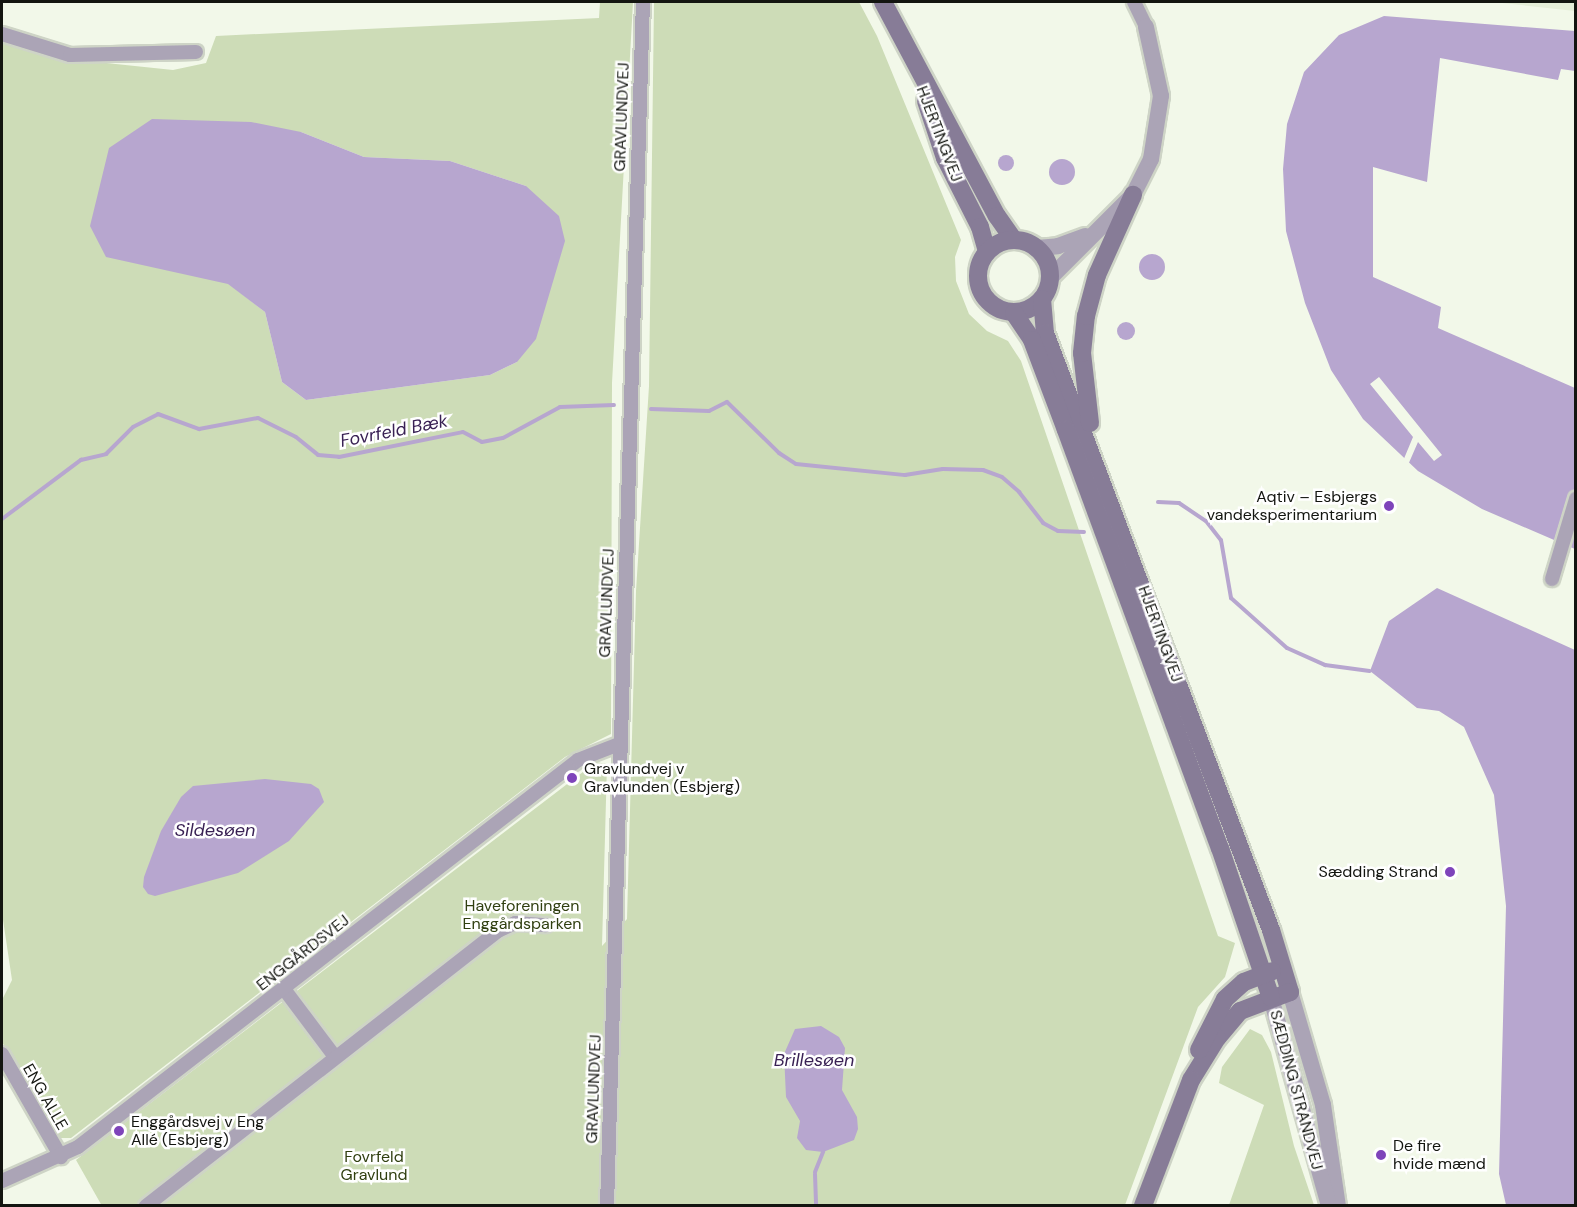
<!DOCTYPE html>
<meta charset="utf-8">
<style>
body{margin:0}
#map{position:relative;width:1577px;height:1207px;overflow:hidden;background:#f2f8e9;font-family:"DM Sans",sans-serif}
div>[style]{position:absolute}
.built>*{inset:0;background:#e5eed8}
.green>*{inset:0;background:#cddcb7}
.water>*{inset:0;background:#b7a6cf}
.round{border-radius:50%}
.pier>*{inset:0;background:#f2f8e9}
.stream>*{height:4px;margin:-2px;padding:0 2px;transform-origin:2px;border-radius:2px;background:#b7a6cf}
.roads{filter:drop-shadow(2px 0 #ced4c6) drop-shadow(-2px 0 #ced4c6) drop-shadow(0 2px #ced4c6) drop-shadow(0 -2px #ced4c6)}
.minor>*{height:14px;margin:-7px;padding:0 7px;transform-origin:7px;border-radius:7px;background:#aba4b6}
.tertiary>*{height:16px;margin:-8px;padding:0 8px;transform-origin:8px;border-radius:8px;background:#aba4b6}
.secondary>*{height:18px;margin:-9px;padding:0 9px;transform-origin:9px;border-radius:9px;background:#877c97}
.secondary>.ring{margin:-9px;padding:0;box-sizing:content-box;background:none;border:18px solid #877c97;border-radius:50%}
.dots>*{width:16px;height:16px;translate:-50% -50%;box-sizing:border-box;border:3px solid #fff;border-radius:50%}
span{translate:-50% -50%;white-space:nowrap;text-align:center;line-height:1.15;-webkit-text-stroke:5px #fff;paint-order:stroke}
.street-label{font-size:16px;color:#131510}
.poi-label{font-size:16px;color:#131510}
.right{translate:-100% -50%;text-align:right}
.left{translate:0 -50%;text-align:left}
.park-label{font-size:16px;color:#303f10}
.water-label{font-size:18px;color:#392154;font-style:italic}
.frame{position:absolute;inset:0;border:3px solid #131510;pointer-events:none}
</style>
<div id="map">
<div class="built">
<i style="clip-path:polygon(1491px 2px,1575px 2px,1575px 11px,1493px 2px)"></i>
</div>
<div class="green">
<i style="clip-path:polygon(evenodd,600px 2px,633px 2px,612px 383px,611px 734px,565px 757px,71px 1138px,56px 1138px,2px 1042px,2px 1000px,12px 980px,2px 913px,2px 43px,49px 57px,173px 70px,206px 63px,216px 36px,599px 18px,600px 2px,301px 132px,364px 157px,450px 161px,526px 186px,517px 362px,490px 375px,306px 400px,282px 382px,265px 312px,228px 283px,301px 132px)"></i>
<i style="clip-path:polygon(654px 2px,859px 2px,877px 36px,961px 240px,955px 257px,956px 281px,969px 314px,987px 331px,1008px 341px,1021px 361px,1218px 936px,1235px 943px,1225px 977px,1198px 1007px,1125px 1205px,102px 1206px,76px 1160px,596px 762px,607px 764px,602px 946px,627px 919px,636px 591px,649px 386px)"></i>
<i style="clip-path:polygon(1250px 1029px,1262px 1035px,1271px 1052px,1294px 1146px,1314px 1205px,1229px 1205px,1264px 1105px,1219px 1083px,1222px 1067px)"></i>
</div>
<div class="water">
<i style="clip-path:polygon(1384px 16px,1575px 31px,1575px 71px,1561px 69px,1558px 80px,1440px 58px,1427px 182px,1373px 167px,1373px 277px,1441px 307px,1438px 328px,1575px 388px,1575px 549px,1482px 509px,1418px 471px,1363px 419px,1331px 370px,1305px 303px,1286px 231px,1283px 169px,1287px 124px,1304px 72px,1339px 35px)"></i>
<i style="clip-path:polygon(152px 119px,251px 122px,301px 132px,364px 157px,450px 161px,526px 186px,559px 216px,565px 241px,536px 339px,517px 362px,490px 375px,306px 400px,282px 382px,265px 312px,228px 284px,106px 257px,90px 226px,109px 148px)"></i>
<i class="round" style="left:998px;top:155px;width:16px;height:16px"></i>
<i class="round" style="left:1049px;top:159px;width:26px;height:26px"></i>
<i class="round" style="left:1139px;top:254px;width:26px;height:26px"></i>
<i class="round" style="left:1117px;top:322px;width:18px;height:18px"></i>
<i style="clip-path:polygon(1437px 588px,1575px 650px,1575px 1205px,1506px 1205px,1499px 1174px,1506px 906px,1494px 795px,1464px 727px,1439px 711px,1417px 708px,1370px 671px,1389px 621px)"></i>
<i style="clip-path:polygon(265px 779px,311px 784px,319px 789px,324px 802px,289px 841px,238px 873px,155px 896px,148px 894px,143px 887px,144px 877px,161px 831px,181px 797px,193px 786px)"></i>
<i style="clip-path:polygon(821px 1026px,839px 1037px,845px 1048px,842px 1090px,857px 1117px,858px 1129px,854px 1140px,823px 1152px,806px 1150px,797px 1138px,800px 1121px,786px 1097px,784px 1054px,795px 1029px)"></i>
</div>
<div class="pier">
<i style="clip-path:polygon(1379px 377px,1442px 455px,1434px 461px,1418px 442px,1408px 465px,1403px 461px,1413px 437px,1370px 384px)"></i>
</div>
<div class="stream">
<i style="left:651px;top:409px;width:58px;rotate:2deg"></i>
<i style="left:709px;top:411px;width:20px;rotate:-27deg"></i>
<i style="left:727px;top:402px;width:73px;rotate:44.4deg"></i>
<i style="left:779px;top:453px;width:20px;rotate:33deg"></i>
<i style="left:796px;top:464px;width:110px;rotate:5.8deg"></i>
<i style="left:905px;top:475px;width:38px;rotate:-9deg"></i>
<i style="left:943px;top:469px;width:40px;rotate:1.4deg"></i>
<i style="left:983px;top:470px;width:20px;rotate:20deg"></i>
<i style="left:1002px;top:477px;width:23px;rotate:41deg"></i>
<i style="left:1019px;top:492px;width:39px;rotate:52deg"></i>
<i style="left:1043px;top:523px;width:17px;rotate:28deg"></i>
<i style="left:1058px;top:531px;width:26px;rotate:2deg"></i>
<i style="left:1158px;top:502px;width:21px;rotate:3deg"></i>
<i style="left:1179px;top:503px;width:32px;rotate:34deg"></i>
<i style="left:1206px;top:521px;width:24px;rotate:52deg"></i>
<i style="left:1221px;top:540px;width:59px;rotate:80.2deg"></i>
<i style="left:1231px;top:598px;width:75px;rotate:41.8deg"></i>
<i style="left:1287px;top:648px;width:42px;rotate:24.1deg"></i>
<i style="left:1325px;top:665px;width:45px;rotate:7.6deg"></i>
<i style="left:2px;top:519px;width:99px;rotate:-36.8deg"></i>
<i style="left:81px;top:460px;width:26px;rotate:-13deg"></i>
<i style="left:106px;top:454px;width:38px;rotate:-45deg"></i>
<i style="left:133px;top:427px;width:28px;rotate:-27deg"></i>
<i style="left:158px;top:414px;width:44px;rotate:20.1deg"></i>
<i style="left:199px;top:429px;width:60px;rotate:-10.6deg"></i>
<i style="left:258px;top:418px;width:42px;rotate:26.6deg"></i>
<i style="left:296px;top:437px;width:28px;rotate:39deg"></i>
<i style="left:318px;top:455px;width:21px;rotate:5deg"></i>
<i style="left:339px;top:457px;width:126px;rotate:-11.4deg"></i>
<i style="left:463px;top:432px;width:21px;rotate:28deg"></i>
<i style="left:482px;top:442px;width:21px;rotate:-11deg"></i>
<i style="left:503px;top:438px;width:65px;rotate:-28.5deg"></i>
<i style="left:560px;top:407px;width:54px;rotate:-2.1deg"></i>
<i style="left:815px;top:1172px;width:22px;rotate:-68deg"></i>
<i style="left:815px;top:1174px;width:32px;rotate:88deg"></i>
</div>
<div class="roads">
<div class="minor">
<i style="left:1134px;top:2px;width:28px;rotate:64deg"></i>
<i style="left:2px;top:34px;width:71px;rotate:17.2deg"></i>
<i style="left:70px;top:55px;width:126px;rotate:-1.4deg"></i>
<i style="left:1552px;top:579px;width:84px;rotate:-73.3deg"></i>
<i style="left:284px;top:989px;width:85px;rotate:53.1deg"></i>
<i style="left:2px;top:1054px;width:119px;rotate:60.2deg"></i>
<i style="left:2px;top:1181px;width:83px;rotate:-24.1deg"></i>
<i style="left:78px;top:1147px;width:632px;rotate:-37.74deg"></i>
<i style="left:578px;top:760px;width:44px;rotate:-21.3deg"></i>
<i style="left:146px;top:1206px;width:447px;rotate:-38deg"></i>
<i style="left:498px;top:931px;width:19px;rotate:-25deg"></i>
<i style="left:515px;top:923px;width:31px;rotate:4deg"></i>
<i style="left:607px;top:1206px;width:1205px;rotate:-88.29deg"></i>
</div>
<div class="tertiary">
<i style="left:1037px;top:248px;width:21px;rotate:-5deg"></i>
<i style="left:1058px;top:246px;width:29px;rotate:-20deg"></i>
<i style="left:1050px;top:278px;width:117px;rotate:-45deg"></i>
<i style="left:1133px;top:195px;width:40px;rotate:-63.4deg"></i>
<i style="left:1151px;top:159px;width:64px;rotate:-81deg"></i>
<i style="left:1161px;top:96px;width:71px;rotate:-102.3deg"></i>
<i style="left:1290px;top:992px;width:118px;rotate:73.7deg"></i>
<i style="left:1323px;top:1105px;width:102px;rotate:81.6deg"></i>
<i style="left:1271px;top:998px;width:216px;rotate:74.4deg"></i>
</div>
<div class="secondary">
<i style="left:883px;top:2px;width:242px;rotate:62deg"></i>
<i style="left:997px;top:216px;width:29px;rotate:55deg"></i>
<i style="left:926px;top:101px;width:60px;rotate:71.6deg"></i>
<i style="left:945px;top:158px;width:77px;rotate:63.1deg"></i>
<i style="left:980px;top:227px;width:26px;rotate:74deg"></i>
<i class="ring" style="left:978px;top:240px;width:54px;height:54px"></i>
<i style="left:1042px;top:299px;width:34px;rotate:85deg"></i>
<i style="left:1045px;top:333px;width:638px;rotate:69.27deg"></i>
<i style="left:1271px;top:930px;width:65px;rotate:73deg"></i>
<i style="left:1290px;top:992px;width:53px;rotate:159.2deg"></i>
<i style="left:1240px;top:1011px;width:35px;rotate:130deg"></i>
<i style="left:1217px;top:1038px;width:49px;rotate:121.8deg"></i>
<i style="left:1191px;top:1080px;width:135px;rotate:110.9deg"></i>
<i style="left:1014px;top:313px;width:32px;rotate:56deg"></i>
<i style="left:1032px;top:340px;width:96px;rotate:69.3deg"></i>
<i style="left:1066px;top:430px;width:445px;rotate:69.8deg"></i>
<i style="left:1220px;top:848px;width:158px;rotate:71.2deg"></i>
<i style="left:1090px;top:423px;width:70px;rotate:-96.5deg"></i>
<i style="left:1082px;top:353px;width:37px;rotate:-84deg"></i>
<i style="left:1086px;top:316px;width:42px;rotate:-75deg"></i>
<i style="left:1097px;top:275px;width:88px;rotate:-65.8deg"></i>
<i style="left:1199px;top:1050px;width:57px;rotate:-63deg"></i>
<i style="left:1225px;top:999px;width:25px;rotate:-42deg"></i>
<i style="left:1244px;top:982px;width:30px;rotate:-21deg"></i>
</div>
</div>
<div class="dots">
<i style="left:1389px;top:506px;background:#7e44ba"></i>
<i style="left:572px;top:778px;background:#7e44ba"></i>
<i style="left:1450px;top:872px;background:#7e44ba"></i>
<i style="left:119px;top:1131px;background:#7e44ba"></i>
<i style="left:1381px;top:1155px;background:#7e44ba"></i>
</div>
<div class="street-label">
<span style="left:622px;top:117px;rotate:-88deg">GRAVLUNDVEJ</span>
<span style="left:939px;top:134px;rotate:69deg">HJERTINGVEJ</span>
<span style="left:607px;top:603px;rotate:-88deg">GRAVLUNDVEJ</span>
<span style="left:1160px;top:634px;rotate:70deg">HJERTINGVEJ</span>
<span style="left:303px;top:953px;rotate:-38deg">ENGGÅRDSVEJ</span>
<span style="left:594px;top:1089px;rotate:-88deg">GRAVLUNDVEJ</span>
<span style="left:1296px;top:1090px;rotate:75deg">SÆDDING STRANDVEJ</span>
<span style="left:45px;top:1097px;rotate:60deg">ENG ALLE</span>
</div>
<div class="poi-label">
<span class="right" style="left:1377px;top:506px">Aqtiv – Esbjergs<br>vandeksperimentarium</span>
<span class="left" style="left:584px;top:778px">Gravlundvej v<br>Gravlunden (Esbjerg)</span>
<span class="right" style="left:1438px;top:872px">Sædding Strand</span>
<span class="left" style="left:131px;top:1131px">Enggårdsvej v Eng<br>Allé (Esbjerg)</span>
<span class="left" style="left:1393px;top:1155px">De fire<br>hvide mænd</span>
</div>
<div class="park-label">
<span style="left:522px;top:915px">Haveforeningen<br>Enggårdsparken</span>
<span style="left:374px;top:1166px">Fovrfeld<br>Gravlund</span>
</div>
<div class="water-label">
<span style="left:394px;top:431px;rotate:-11deg">Fovrfeld Bæk</span>
<span style="left:215px;top:830px">Sildesøen</span>
<span style="left:814px;top:1060px">Brillesøen</span>
</div>
<div class="frame"></div>
</div>
